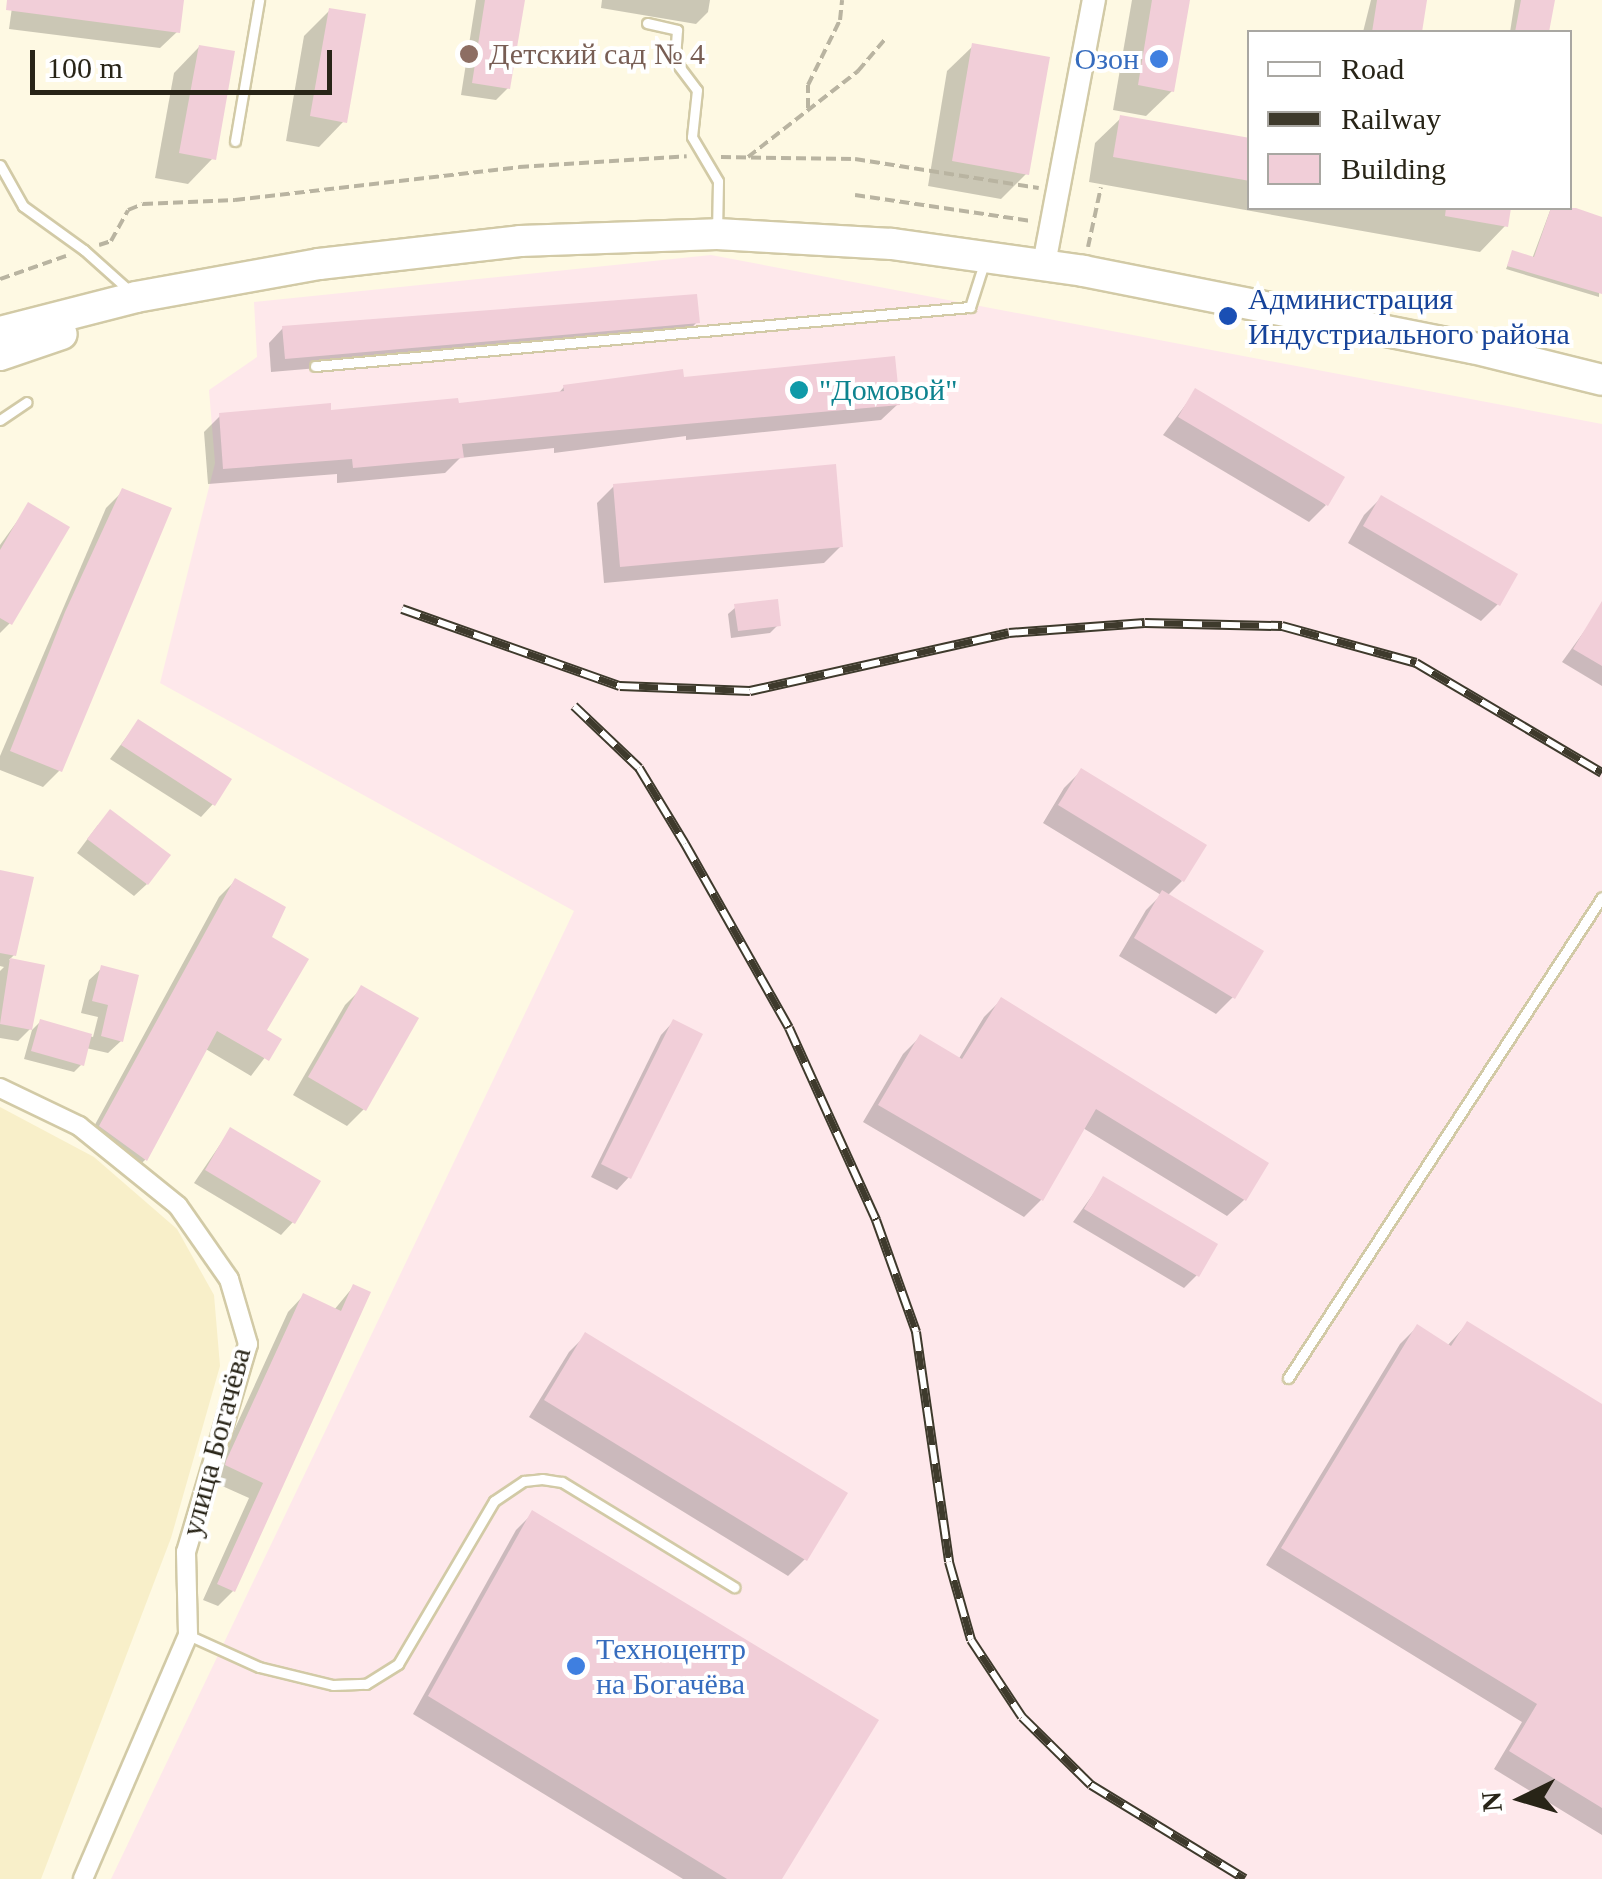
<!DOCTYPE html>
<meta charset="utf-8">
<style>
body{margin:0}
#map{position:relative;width:1602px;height:1879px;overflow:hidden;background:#fef9e3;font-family:"Times New Roman",serif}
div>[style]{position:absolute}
.industrial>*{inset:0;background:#fee8eb}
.sand>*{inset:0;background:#f8efc9}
.shadow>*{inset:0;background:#0003}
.building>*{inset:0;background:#f1ced8}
.path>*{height:4px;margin-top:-2px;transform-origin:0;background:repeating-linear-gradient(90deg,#b9b4a1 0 10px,transparent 0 15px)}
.roads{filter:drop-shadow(2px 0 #d2caa6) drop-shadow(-2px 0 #d2caa6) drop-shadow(0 2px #d2caa6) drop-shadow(0 -2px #d2caa6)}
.service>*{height:9px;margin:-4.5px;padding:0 4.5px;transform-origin:4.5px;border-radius:4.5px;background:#fff}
.minor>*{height:18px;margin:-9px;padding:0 9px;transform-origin:9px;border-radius:9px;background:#fff}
.tertiary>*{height:22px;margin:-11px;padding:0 11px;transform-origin:11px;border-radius:11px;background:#fff}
.primary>*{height:30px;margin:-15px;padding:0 15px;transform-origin:15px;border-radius:15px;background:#fff}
.rail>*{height:10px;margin-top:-5px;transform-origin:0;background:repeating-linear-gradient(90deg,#fff 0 19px,#3e3a2c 0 38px);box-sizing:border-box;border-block:2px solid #3e3a2c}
.dots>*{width:28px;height:28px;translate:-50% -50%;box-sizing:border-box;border:5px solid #fff;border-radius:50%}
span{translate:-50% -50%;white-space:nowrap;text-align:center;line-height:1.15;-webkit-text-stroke:8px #fff;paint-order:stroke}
.education-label{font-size:30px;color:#785e54}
.left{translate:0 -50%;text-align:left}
.shop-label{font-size:30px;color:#366cbe}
.right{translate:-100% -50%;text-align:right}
.transit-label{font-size:30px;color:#164399}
.culture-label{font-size:30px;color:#0d838f}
.street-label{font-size:30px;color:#282417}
.legend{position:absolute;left:1247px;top:30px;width:325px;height:180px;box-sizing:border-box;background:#fff;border:2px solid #a9a7a2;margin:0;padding:12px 18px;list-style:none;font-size:30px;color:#282417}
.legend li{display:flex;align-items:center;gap:20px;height:50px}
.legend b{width:50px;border:2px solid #a9a7a2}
.north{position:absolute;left:1472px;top:1749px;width:100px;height:100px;-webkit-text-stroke:8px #fff;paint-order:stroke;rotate:265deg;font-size:28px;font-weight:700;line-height:40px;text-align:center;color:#282417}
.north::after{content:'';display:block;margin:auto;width:35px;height:45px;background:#282417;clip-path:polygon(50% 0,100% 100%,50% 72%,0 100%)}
.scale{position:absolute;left:30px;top:50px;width:302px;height:45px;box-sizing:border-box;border:5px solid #282417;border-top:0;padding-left:12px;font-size:30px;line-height:35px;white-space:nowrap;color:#282417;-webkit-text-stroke:8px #fff;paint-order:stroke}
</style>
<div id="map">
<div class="industrial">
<i style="clip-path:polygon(711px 255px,1602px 424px,1602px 1879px,111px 1879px,574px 911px,160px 683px,215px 463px,209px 390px,257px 357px,254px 302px)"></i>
</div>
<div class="sand">
<i style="clip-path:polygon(0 1107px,94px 1157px,177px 1229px,214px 1295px,220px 1366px,171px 1538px,41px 1879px,0 1879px)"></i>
</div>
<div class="shadow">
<i style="clip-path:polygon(13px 0,181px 0,178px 31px,160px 48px,9px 29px)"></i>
<i style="clip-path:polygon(476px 0,522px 0,508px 88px,496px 100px,461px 95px)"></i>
<i style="clip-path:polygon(602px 0,710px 0,708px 12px,696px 24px,601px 8px)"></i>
<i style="clip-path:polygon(1132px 0,1188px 0,1172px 91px,1146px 116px,1113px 110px)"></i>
<i style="clip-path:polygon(1371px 0,1425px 0,1420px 32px,1363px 32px)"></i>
<i style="clip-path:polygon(1515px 0,1552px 0,1547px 32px,1510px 32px)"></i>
<i style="clip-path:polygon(330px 10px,344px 121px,319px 147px,286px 141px,304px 36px)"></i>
<i style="clip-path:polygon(973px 46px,1027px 173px,1001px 199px,928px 186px,947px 71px)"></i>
<i style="clip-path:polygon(199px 47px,213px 158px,188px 184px,155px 178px,174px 73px)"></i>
<i style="clip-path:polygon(1121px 118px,1250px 141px,1250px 208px,1509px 208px,1505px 226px,1480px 252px,1089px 182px,1095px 143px)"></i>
<i style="clip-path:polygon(1551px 208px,1568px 208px,1602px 219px,1599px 297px,1506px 269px,1513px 252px,1532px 259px)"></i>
<i style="clip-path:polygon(697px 322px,683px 337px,271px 372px,269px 343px,283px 328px)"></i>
<i style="clip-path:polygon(564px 387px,898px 404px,881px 420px,686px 440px,686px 436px,554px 453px,554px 448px,460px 458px,445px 473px,337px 483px,337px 474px,208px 484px,204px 432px,220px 416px,456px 405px,557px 395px)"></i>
<i style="clip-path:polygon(1195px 392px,1326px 505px,1309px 522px,1163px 435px)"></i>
<i style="clip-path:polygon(614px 486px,841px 546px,824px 563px,604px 583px,597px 503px)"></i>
<i style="clip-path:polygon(123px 491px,60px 770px,43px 787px,0 770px,0 756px,106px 508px)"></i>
<i style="clip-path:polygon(1381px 498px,1498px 604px,1481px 621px,1348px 543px,1364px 515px)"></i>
<i style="clip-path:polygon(29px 505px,10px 623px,0 633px,0 545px)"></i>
<i style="clip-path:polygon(736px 607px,778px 625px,770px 633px,731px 638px,728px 614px)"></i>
<i style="clip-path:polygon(1596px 615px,1602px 619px,1602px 686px,1562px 662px)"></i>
<i style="clip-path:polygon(138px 722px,213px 804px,201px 817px,110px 759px)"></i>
<i style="clip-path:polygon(1081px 771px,1182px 881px,1167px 896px,1233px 997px,1216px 1014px,1119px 956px,1146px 910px,1161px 895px,1043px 823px,1064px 788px)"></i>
<i style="clip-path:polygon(98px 825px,147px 884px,134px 896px,77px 853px)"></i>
<i style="clip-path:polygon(0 872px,14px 955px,9px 960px,42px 967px,30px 1029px,18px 1041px,0 1038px,0 971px,4px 967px,0 966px)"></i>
<i style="clip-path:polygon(235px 881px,268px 938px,263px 1031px,278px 1040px,251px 1076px,204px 1048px,145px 1160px,129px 1175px,85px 1143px,219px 897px)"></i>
<i style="clip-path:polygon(102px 968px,121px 1041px,108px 1053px,86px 1048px,82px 1064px,74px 1072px,24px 1059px,32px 1030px,40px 1022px,93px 1037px,98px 1017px,81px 1013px,89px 980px)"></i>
<i style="clip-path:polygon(362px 988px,364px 1109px,347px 1126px,293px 1095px,345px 1005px)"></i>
<i style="clip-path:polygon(1001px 1000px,1266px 1164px,1244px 1200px,1227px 1216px,1083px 1128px,1041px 1200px,1024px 1217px,863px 1122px,903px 1054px,920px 1037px,958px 1060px,984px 1017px)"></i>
<i style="clip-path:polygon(673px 1022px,629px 1177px,617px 1190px,591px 1177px,661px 1035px)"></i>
<i style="clip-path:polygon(230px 1130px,293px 1222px,281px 1235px,194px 1183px)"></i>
<i style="clip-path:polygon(1104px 1179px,1197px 1275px,1184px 1288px,1073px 1222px)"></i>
<i style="clip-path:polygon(353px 1287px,233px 1591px,218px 1606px,203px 1600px,249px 1498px,211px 1481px,288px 1312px,303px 1296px,334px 1310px)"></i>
<i style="clip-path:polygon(1467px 1324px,1602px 1406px,1602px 1835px,1494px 1769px,1522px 1722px,1266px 1565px,1400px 1344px,1417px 1327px,1447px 1346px)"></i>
<i style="clip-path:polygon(586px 1335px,805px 1559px,788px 1576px,529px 1417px,569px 1352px)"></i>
<i style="clip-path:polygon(532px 1514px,779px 1879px,683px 1879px,413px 1714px,516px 1530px)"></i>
</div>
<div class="building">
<i style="clip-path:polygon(7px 0,184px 0,180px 33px,6px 10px)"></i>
<i style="clip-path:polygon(485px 0,525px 0,510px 89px,472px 83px)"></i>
<i style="clip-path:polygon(1152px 0,1190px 0,1174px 92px,1138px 85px)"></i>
<i style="clip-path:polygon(1377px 0,1427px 0,1422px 32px,1372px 32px)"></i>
<i style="clip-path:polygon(1521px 0,1555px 0,1549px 32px,1515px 32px)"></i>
<i style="clip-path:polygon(329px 8px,366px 14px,347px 123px,310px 116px)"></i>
<i style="clip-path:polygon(972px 43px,1050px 57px,1029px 175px,952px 161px)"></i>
<i style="clip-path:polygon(199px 45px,235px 51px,216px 160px,179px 153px)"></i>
<i style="clip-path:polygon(1120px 115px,1250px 138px,1250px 181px,1113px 157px)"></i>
<i style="clip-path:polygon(1446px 208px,1511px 208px,1508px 227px,1445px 216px)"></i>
<i style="clip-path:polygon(1551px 208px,1576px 208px,1602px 217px,1602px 294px,1507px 266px,1512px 250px,1534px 257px)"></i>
<i style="clip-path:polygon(697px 294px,700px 323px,285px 359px,282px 326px)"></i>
<i style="clip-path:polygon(895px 356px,900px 405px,462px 444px,464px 458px,353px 468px,352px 459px,223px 469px,219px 413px,331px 403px,331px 410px,458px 398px,459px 403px,564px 391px,563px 385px,683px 369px,684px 377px)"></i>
<i style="clip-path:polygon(1195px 388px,1345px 477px,1328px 506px,1178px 417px)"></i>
<i style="clip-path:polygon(836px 464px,843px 547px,620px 567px,613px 484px)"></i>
<i style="clip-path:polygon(122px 488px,172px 508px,62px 772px,10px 751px,65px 612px)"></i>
<i style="clip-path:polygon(1381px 495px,1518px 574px,1500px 606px,1363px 526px)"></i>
<i style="clip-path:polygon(28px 502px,70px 527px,12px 625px,0 618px,0 550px)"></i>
<i style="clip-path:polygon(778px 599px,781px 626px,738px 631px,734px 604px)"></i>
<i style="clip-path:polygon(1602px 601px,1602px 666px,1573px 649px)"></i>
<i style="clip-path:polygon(138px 719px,232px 779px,215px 806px,121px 745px)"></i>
<i style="clip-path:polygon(1081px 768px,1207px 845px,1184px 882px,1058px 805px)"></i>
<i style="clip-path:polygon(110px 809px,171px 855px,148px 885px,87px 839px)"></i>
<i style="clip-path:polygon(0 870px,34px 877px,16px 956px,0 953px)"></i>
<i style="clip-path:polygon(235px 878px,286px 907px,272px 937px,309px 959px,267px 1030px,282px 1039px,269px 1061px,217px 1031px,147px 1161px,99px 1126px)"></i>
<i style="clip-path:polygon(1162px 890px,1264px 951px,1235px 999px,1134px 938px)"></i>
<i style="clip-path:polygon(10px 958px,45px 965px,32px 1030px,0 1024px)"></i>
<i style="clip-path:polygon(101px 965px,139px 975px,123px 1042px,101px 1036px,108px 1005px,92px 1001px)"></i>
<i style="clip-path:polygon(361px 985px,419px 1018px,366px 1111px,308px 1077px)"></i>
<i style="clip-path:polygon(1001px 997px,1269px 1163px,1246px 1201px,1096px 1109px,1043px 1201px,878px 1105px,920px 1034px,962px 1059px)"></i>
<i style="clip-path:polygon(40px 1019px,92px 1034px,84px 1066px,31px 1051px)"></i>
<i style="clip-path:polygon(673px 1019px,703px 1034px,631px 1179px,601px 1164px)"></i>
<i style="clip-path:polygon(230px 1127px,321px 1181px,295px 1224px,205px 1170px)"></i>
<i style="clip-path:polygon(1103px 1176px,1218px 1244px,1199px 1277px,1084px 1209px)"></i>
<i style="clip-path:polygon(353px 1284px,371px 1292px,235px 1592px,217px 1584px,263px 1483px,225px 1465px,226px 1461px,303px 1293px,341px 1311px)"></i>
<i style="clip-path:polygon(1467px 1321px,1602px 1404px,1602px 1808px,1509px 1751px,1537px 1704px,1281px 1548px,1417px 1324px,1451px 1346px)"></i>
<i style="clip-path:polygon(585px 1332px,848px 1493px,807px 1561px,544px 1400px)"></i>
<i style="clip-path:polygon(532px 1510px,879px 1720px,782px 1879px,727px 1879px,428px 1696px)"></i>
</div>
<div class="path">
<i style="left:808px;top:108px;width:23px;rotate:-90deg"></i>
<i style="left:808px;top:85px;width:72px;rotate:-63.8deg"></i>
<i style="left:840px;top:20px;width:20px;rotate:-84deg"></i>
<i style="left:721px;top:157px;width:134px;rotate:0.9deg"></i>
<i style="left:855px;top:159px;width:186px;rotate:9deg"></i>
<i style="left:748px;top:157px;width:140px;rotate:-38deg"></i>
<i style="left:858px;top:71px;width:43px;rotate:-49.7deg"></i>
<i style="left:855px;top:195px;width:178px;rotate:8.4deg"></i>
<i style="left:99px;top:245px;width:13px;rotate:-18deg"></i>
<i style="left:111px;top:241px;width:35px;rotate:-61deg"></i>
<i style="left:128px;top:210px;width:16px;rotate:-22deg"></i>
<i style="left:143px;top:204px;width:92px;rotate:-2.5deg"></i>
<i style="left:235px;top:200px;width:286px;rotate:-6.6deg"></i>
<i style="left:519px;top:167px;width:168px;rotate:-3.7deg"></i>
<i style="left:1088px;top:247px;width:61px;rotate:-77.8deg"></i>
<i style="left:0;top:279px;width:70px;rotate:-19.2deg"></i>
</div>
<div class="roads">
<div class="service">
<i style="left:647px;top:23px;width:31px;rotate:13deg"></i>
<i style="left:677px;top:30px;width:31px;rotate:94deg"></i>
<i style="left:675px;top:61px;width:36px;rotate:53deg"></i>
<i style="left:697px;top:90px;width:47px;rotate:96.1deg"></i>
<i style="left:692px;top:137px;width:51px;rotate:59.4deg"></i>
<i style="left:718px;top:181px;width:50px;rotate:91.1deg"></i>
<i style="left:235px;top:141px;width:143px;rotate:-80.3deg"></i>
<i style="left:0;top:165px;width:47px;rotate:60.7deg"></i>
<i style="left:23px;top:206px;width:75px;rotate:35.8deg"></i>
<i style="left:84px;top:250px;width:63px;rotate:41.8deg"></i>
<i style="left:315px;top:366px;width:658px;rotate:-5.15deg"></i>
<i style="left:970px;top:307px;width:46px;rotate:-72.3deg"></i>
<i style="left:0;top:420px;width:32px;rotate:-34deg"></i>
<i style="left:1288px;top:1378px;width:574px;rotate:-56.86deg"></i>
<i style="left:188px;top:1635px;width:78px;rotate:24.3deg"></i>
<i style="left:259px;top:1667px;width:76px;rotate:13.7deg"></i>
<i style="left:333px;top:1685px;width:33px;rotate:-2deg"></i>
<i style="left:366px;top:1684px;width:38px;rotate:-32deg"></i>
<i style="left:398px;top:1664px;width:189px;rotate:-59.5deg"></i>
<i style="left:494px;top:1501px;width:36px;rotate:-34deg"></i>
<i style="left:524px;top:1481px;width:18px;rotate:-6deg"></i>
<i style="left:542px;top:1479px;width:20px;rotate:9deg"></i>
<i style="left:562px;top:1482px;width:202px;rotate:31.4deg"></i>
</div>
<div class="minor">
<i style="left:0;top:1088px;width:88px;rotate:25.7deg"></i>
<i style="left:79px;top:1126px;width:127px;rotate:38.9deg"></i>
<i style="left:178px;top:1206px;width:89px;rotate:55.1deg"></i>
<i style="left:229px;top:1279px;width:68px;rotate:73.7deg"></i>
<i style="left:248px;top:1344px;width:217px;rotate:106.6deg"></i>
<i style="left:186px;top:1552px;width:83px;rotate:88.6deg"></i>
<i style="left:188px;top:1635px;width:266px;rotate:113.3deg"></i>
</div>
<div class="tertiary">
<i style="left:1044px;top:264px;width:269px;rotate:-79.3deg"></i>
</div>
<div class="primary">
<i style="left:0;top:332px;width:140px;rotate:-14.4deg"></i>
<i style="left:136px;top:297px;width:186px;rotate:-10.2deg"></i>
<i style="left:319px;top:264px;width:202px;rotate:-6.5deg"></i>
<i style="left:520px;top:241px;width:197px;rotate:-2deg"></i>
<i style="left:717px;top:234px;width:175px;rotate:3.3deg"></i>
<i style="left:892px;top:244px;width:193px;rotate:8deg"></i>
<i style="left:1083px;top:271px;width:398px;rotate:11.2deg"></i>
<i style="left:1473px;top:348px;width:133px;rotate:13.9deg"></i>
<i style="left:0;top:355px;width:65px;rotate:-18.7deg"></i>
</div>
</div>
<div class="rail">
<i style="left:402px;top:609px;width:231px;rotate:19.5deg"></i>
<i style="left:620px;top:686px;width:130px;rotate:2.2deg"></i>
<i style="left:750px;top:691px;width:265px;rotate:-12.6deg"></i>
<i style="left:1009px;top:633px;width:136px;rotate:-4.2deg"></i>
<i style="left:1145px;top:623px;width:137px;rotate:1.3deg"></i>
<i style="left:1282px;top:626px;width:139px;rotate:15.4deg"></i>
<i style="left:1416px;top:663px;width:216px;rotate:30.6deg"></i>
<i style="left:574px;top:706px;width:90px;rotate:43.6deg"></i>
<i style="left:639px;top:768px;width:89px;rotate:58.8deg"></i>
<i style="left:685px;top:844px;width:211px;rotate:60.5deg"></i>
<i style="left:789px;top:1028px;width:211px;rotate:65.6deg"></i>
<i style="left:876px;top:1220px;width:119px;rotate:70.3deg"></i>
<i style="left:916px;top:1332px;width:232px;rotate:81.8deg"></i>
<i style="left:949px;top:1562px;width:81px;rotate:74.2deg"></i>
<i style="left:971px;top:1640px;width:92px;rotate:56.5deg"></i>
<i style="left:1022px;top:1717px;width:97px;rotate:44.6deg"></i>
<i style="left:1091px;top:1785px;width:180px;rotate:31.4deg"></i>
</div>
<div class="dots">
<i style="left:469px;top:54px;background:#8d6e63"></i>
<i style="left:1159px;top:59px;background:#3f7fe0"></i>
<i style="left:1228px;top:316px;background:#1a4fb4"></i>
<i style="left:799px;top:390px;background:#0f9aa8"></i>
<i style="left:576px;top:1666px;background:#3f7fe0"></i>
</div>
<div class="education-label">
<span class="left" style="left:489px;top:54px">Детский сад № 4</span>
</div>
<div class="shop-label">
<span class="right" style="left:1139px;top:59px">Озон</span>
<span class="left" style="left:596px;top:1666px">Техноцентр<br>на Богачёва</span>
</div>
<div class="transit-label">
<span class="left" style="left:1248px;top:316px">Администрация<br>Индустриального района</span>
</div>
<div class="culture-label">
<span class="left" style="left:819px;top:390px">"Домовой"</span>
</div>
<div class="street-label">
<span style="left:216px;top:1442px;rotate:-75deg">улица Богачёва</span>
</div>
<ul class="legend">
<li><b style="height:12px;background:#fff"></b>Road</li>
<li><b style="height:12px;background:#3e3a2c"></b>Railway</li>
<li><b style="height:28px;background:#f1ced8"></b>Building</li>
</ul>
<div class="north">N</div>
<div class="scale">100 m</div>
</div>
